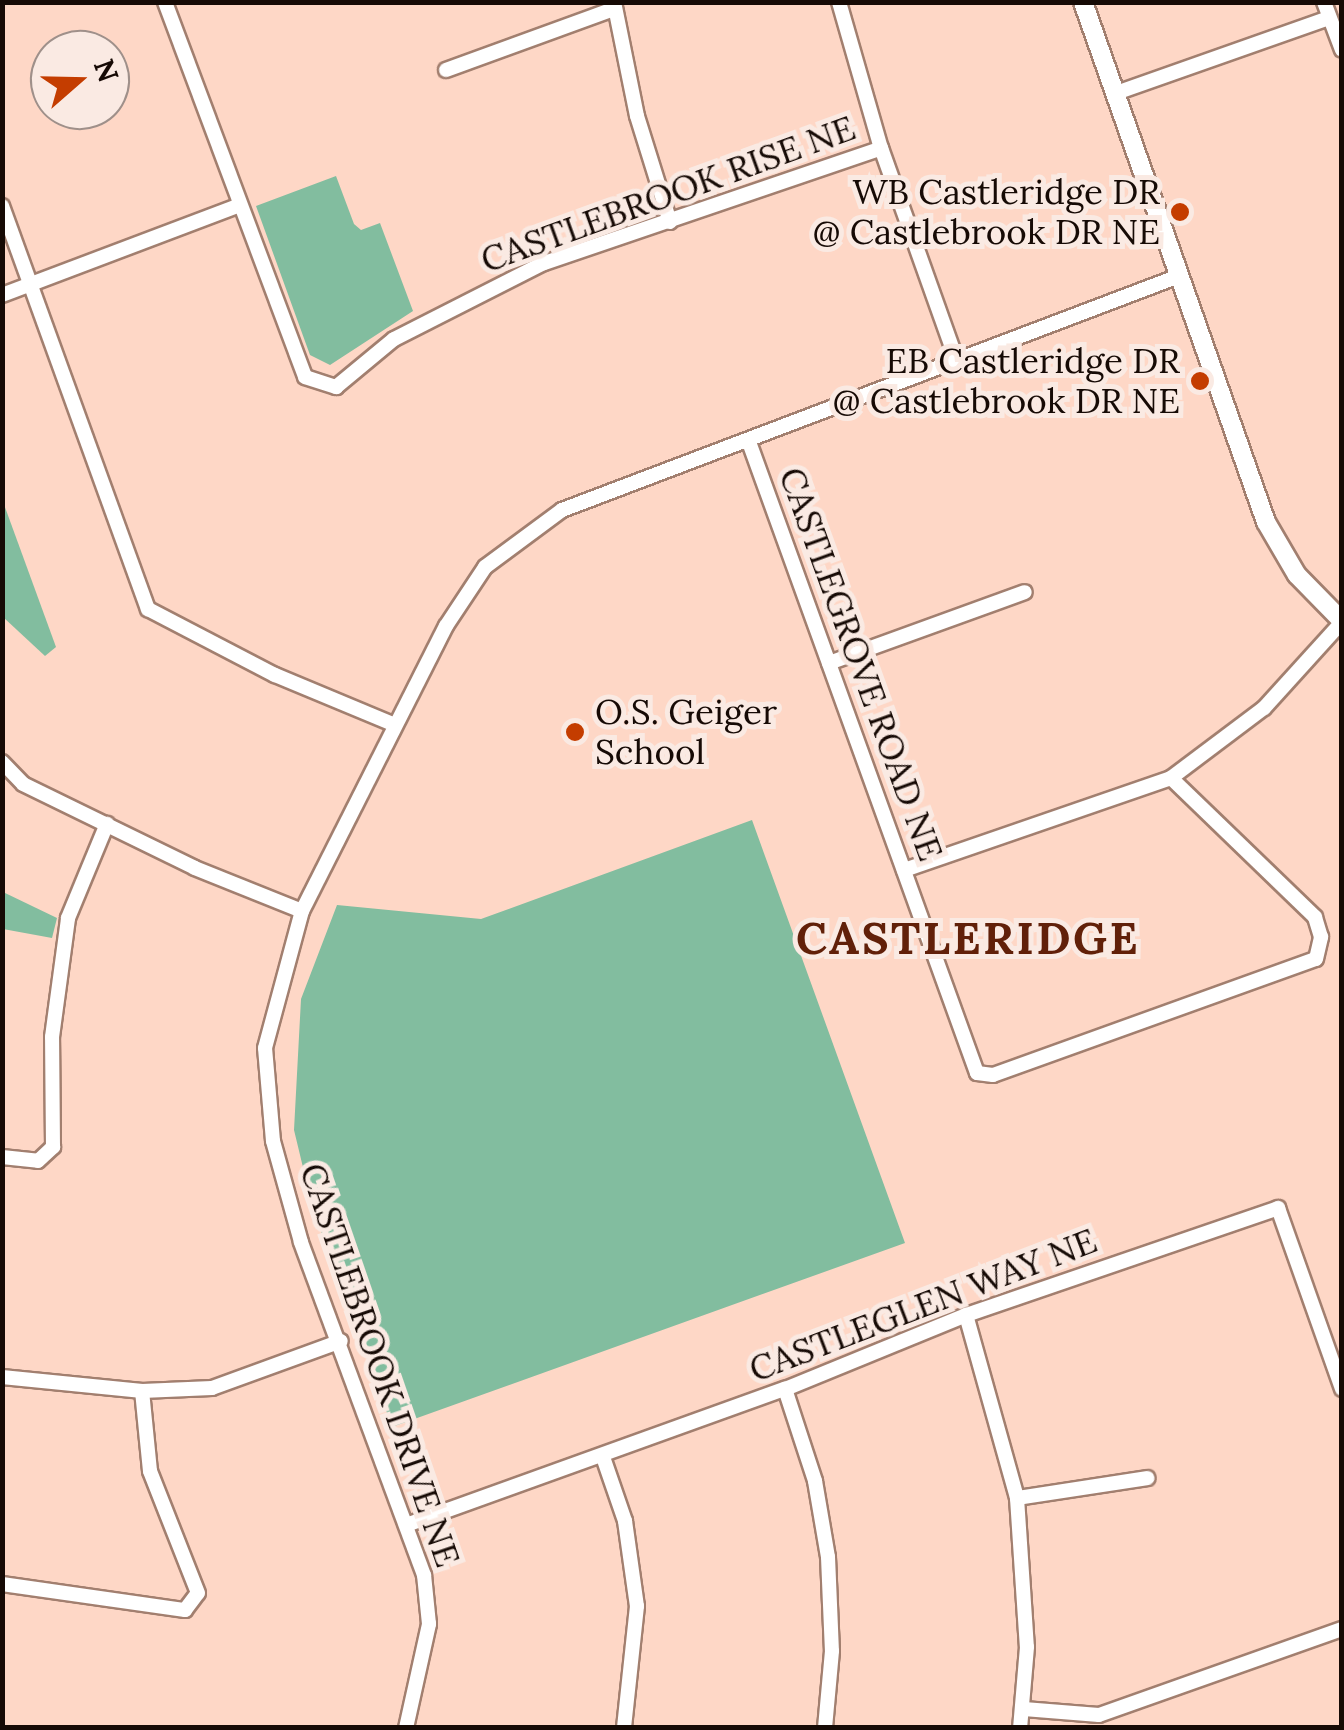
<!DOCTYPE html>
<style>
body{margin:0}
#map{position:relative;width:1344px;height:1730px;overflow:hidden;background:#fed7c6;font-family:Lora,serif}
div>[style]{position:absolute}
.green>*{inset:0;background:#82bd9f}
.roads{filter:drop-shadow(2px 0 #a27f6f) drop-shadow(-2px 0 #a27f6f) drop-shadow(0 2px #a27f6f) drop-shadow(0 -2px #a27f6f)}
.minor>*{height:14px;margin:-7px;padding:0 7px;transform-origin:7px;border-radius:7px;background:#fff}
.tertiary>*{height:18px;margin:-9px;padding:0 9px;transform-origin:9px;border-radius:9px;background:#fff}
.dots>*{width:28px;height:28px;translate:-50% -50%;box-sizing:border-box;border:5px solid #faeae3;border-radius:50%}
span{translate:-50% -50%;white-space:nowrap;text-align:center;line-height:1.15;-webkit-text-stroke:10px #faeae3;paint-order:stroke}
.poi-label{font-size:35px;color:#160a05}
.right{translate:-100% -50%;text-align:right}
.left{translate:0 -50%;text-align:left}
.street-label{font-size:35px;color:#160a05}
.district-label{font-size:45px;color:#612009;font-weight:700;letter-spacing:2.5px}
.frame{position:absolute;inset:0;border:5px solid #160a05;pointer-events:none}
.north{position:absolute;left:30px;top:30px;width:100px;height:100px;box-sizing:border-box;background:#faeae3;border:2px solid #9f908a;border-radius:50%;rotate:70deg;font-size:28px;font-weight:700;line-height:40px;text-align:center;color:#160a05}
.north::after{content:'';display:block;margin:auto;width:35px;height:45px;background:#c43d00;clip-path:polygon(50% 0,100% 100%,50% 72%,0 100%)}
</style>
<div id="map">
<div class="green">
<i style="clip-path:polygon(336px 176px,354px 224px,361px 230px,380px 223px,413px 311px,330px 365px,310px 355px,256px 206px)"></i>
<i style="clip-path:polygon(2px 499px,56px 647px,45px 656px,3px 617px)"></i>
<i style="clip-path:polygon(752px 820px,905px 1243px,392px 1427px,313px 1209px,294px 1130px,301px 999px,337px 905px,481px 919px)"></i>
<i style="clip-path:polygon(3px 892px,57px 918px,52px 938px,3px 929px)"></i>
</div>
<div class="roads">
<div class="minor">
<i style="left:165px;top:2px;width:400px;rotate:69.5deg"></i>
<i style="left:305px;top:377px;width:33px;rotate:18deg"></i>
<i style="left:336px;top:387px;width:75px;rotate:-39.6deg"></i>
<i style="left:394px;top:339px;width:168px;rotate:-26.9deg"></i>
<i style="left:544px;top:263px;width:356px;rotate:-18.8deg"></i>
<i style="left:614px;top:2px;width:116px;rotate:78.6deg"></i>
<i style="left:637px;top:116px;width:111px;rotate:72.7deg"></i>
<i style="left:839px;top:2px;width:152px;rotate:74deg"></i>
<i style="left:881px;top:148px;width:227px;rotate:70.4deg"></i>
<i style="left:1324px;top:2px;width:51px;rotate:69.4deg"></i>
<i style="left:446px;top:70px;width:179px;rotate:-20deg"></i>
<i style="left:1116px;top:93px;width:226px;rotate:-19.4deg"></i>
<i style="left:2px;top:206px;width:429px;rotate:70.1deg"></i>
<i style="left:148px;top:609px;width:143px;rotate:27.5deg"></i>
<i style="left:275px;top:675px;width:130px;rotate:22.6deg"></i>
<i style="left:2px;top:295px;width:251px;rotate:-20.7deg"></i>
<i style="left:749px;top:442px;width:671px;rotate:70.13deg"></i>
<i style="left:977px;top:1073px;width:16px;rotate:7deg"></i>
<i style="left:993px;top:1075px;width:343px;rotate:-19.8deg"></i>
<i style="left:1316px;top:959px;width:23px;rotate:-77deg"></i>
<i style="left:1321px;top:937px;width:21px;rotate:-107deg"></i>
<i style="left:1315px;top:917px;width:200px;rotate:-136deg"></i>
<i style="left:829px;top:663px;width:208px;rotate:-19.9deg"></i>
<i style="left:2px;top:762px;width:30px;rotate:46deg"></i>
<i style="left:23px;top:784px;width:191px;rotate:26deg"></i>
<i style="left:195px;top:868px;width:115px;rotate:21.9deg"></i>
<i style="left:904px;top:870px;width:282px;rotate:-19deg"></i>
<i style="left:1171px;top:778px;width:116px;rotate:-37deg"></i>
<i style="left:1264px;top:708px;width:116px;rotate:-47.8deg"></i>
<i style="left:2px;top:1157px;width:36px;rotate:6deg"></i>
<i style="left:38px;top:1161px;width:21px;rotate:-43deg"></i>
<i style="left:53px;top:1147px;width:110px;rotate:-90.5deg"></i>
<i style="left:52px;top:1037px;width:120px;rotate:-82.3deg"></i>
<i style="left:68px;top:918px;width:102px;rotate:-67.5deg"></i>
<i style="left:966px;top:1315px;width:190px;rotate:74.4deg"></i>
<i style="left:1017px;top:1498px;width:149px;rotate:86.2deg"></i>
<i style="left:1027px;top:1647px;width:81px;rotate:94.9deg"></i>
<i style="left:2px;top:1377px;width:141px;rotate:5.7deg"></i>
<i style="left:142px;top:1391px;width:70px;rotate:-2.5deg"></i>
<i style="left:212px;top:1388px;width:137px;rotate:-20deg"></i>
<i style="left:785px;top:1389px;width:97px;rotate:71.9deg"></i>
<i style="left:815px;top:1481px;width:77px;rotate:80.3deg"></i>
<i style="left:828px;top:1557px;width:94px;rotate:87.6deg"></i>
<i style="left:832px;top:1651px;width:77px;rotate:95.2deg"></i>
<i style="left:603px;top:1457px;width:68px;rotate:71deg"></i>
<i style="left:625px;top:1521px;width:86px;rotate:82deg"></i>
<i style="left:637px;top:1606px;width:123px;rotate:96.1deg"></i>
<i style="left:1017px;top:1498px;width:132px;rotate:-8.7deg"></i>
<i style="left:409px;top:1524px;width:400px;rotate:-19.8deg"></i>
<i style="left:785px;top:1389px;width:196px;rotate:-22.2deg"></i>
<i style="left:966px;top:1315px;width:330px;rotate:-18.9deg"></i>
<i style="left:1278px;top:1208px;width:192px;rotate:70.5deg"></i>
<i style="left:2px;top:1584px;width:185px;rotate:8.1deg"></i>
<i style="left:185px;top:1610px;width:21px;rotate:-53deg"></i>
<i style="left:198px;top:1593px;width:131px;rotate:-111.5deg"></i>
<i style="left:150px;top:1471px;width:80px;rotate:-95.7deg"></i>
<i style="left:1024px;top:1709px;width:75px;rotate:4.6deg"></i>
<i style="left:1099px;top:1715px;width:258px;rotate:-19.5deg"></i>
<i style="left:406px;top:1728px;width:107px;rotate:-77.5deg"></i>
<i style="left:429px;top:1624px;width:49px;rotate:-95.8deg"></i>
<i style="left:424px;top:1575px;width:355px;rotate:-110.3deg"></i>
<i style="left:301px;top:1242px;width:105px;rotate:-105.5deg"></i>
<i style="left:273px;top:1141px;width:93px;rotate:-94.9deg"></i>
<i style="left:265px;top:1048px;width:142px;rotate:-74.9deg"></i>
<i style="left:302px;top:911px;width:319px;rotate:-63.2deg"></i>
<i style="left:446px;top:626px;width:71px;rotate:-56.5deg"></i>
<i style="left:485px;top:567px;width:96px;rotate:-36.5deg"></i>
<i style="left:562px;top:510px;width:660px;rotate:-20.77deg"></i>
</div>
<div class="tertiary">
<i style="left:1083px;top:2px;width:551px;rotate:70.61deg"></i>
<i style="left:1266px;top:522px;width:61px;rotate:59.7deg"></i>
<i style="left:1297px;top:575px;width:64px;rotate:45.6deg"></i>
</div>
</div>
<div class="dots">
<i style="left:1180px;top:212px;background:#c43d00"></i>
<i style="left:1200px;top:381px;background:#c43d00"></i>
<i style="left:575px;top:732px;background:#c43d00"></i>
</div>
<div class="poi-label">
<span class="right" style="left:1160px;top:212px">WB Castleridge DR<br>@ Castlebrook DR NE</span>
<span class="right" style="left:1180px;top:381px">EB Castleridge DR<br>@ Castlebrook DR NE</span>
<span class="left" style="left:595px;top:732px">O.S. Geiger<br>School</span>
</div>
<div class="street-label">
<span style="left:668px;top:194px;rotate:-20deg">CASTLEBROOK RISE NE</span>
<span style="left:861px;top:664px;rotate:70deg">CASTLEGROVE ROAD NE</span>
<span style="left:923px;top:1305px;rotate:-21deg">CASTLEGLEN WAY NE</span>
<span style="left:380px;top:1365px;rotate:71deg">CASTLEBROOK DRIVE NE</span>
</div>
<div class="district-label">
<span style="left:968px;top:938px">CASTLERIDGE</span>
</div>
<div class="frame"></div>
<div class="north">N</div>
</div>
